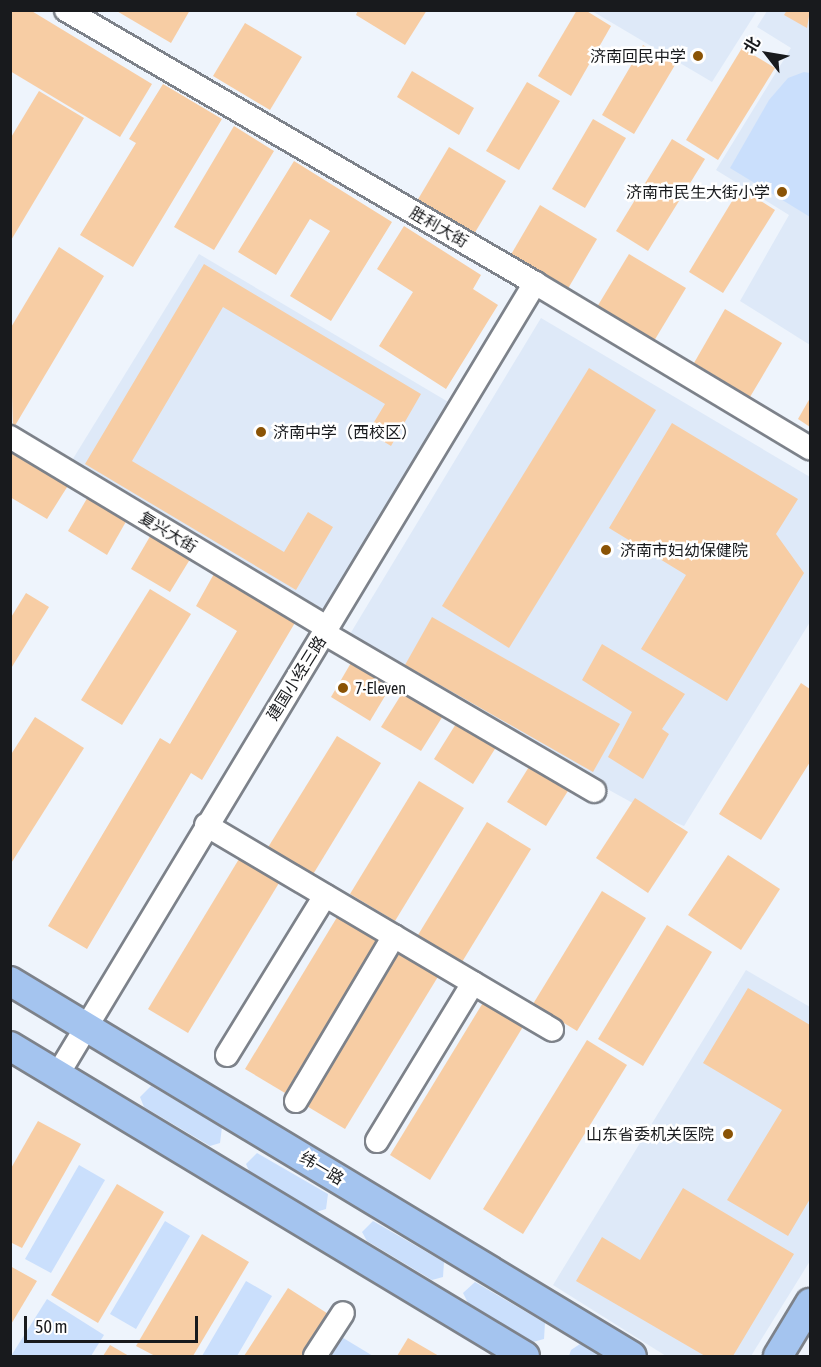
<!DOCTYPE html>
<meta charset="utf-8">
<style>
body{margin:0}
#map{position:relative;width:821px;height:1367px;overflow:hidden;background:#eef4fc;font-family:"Asap Condensed","Noto Sans SC",sans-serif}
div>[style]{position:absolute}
.built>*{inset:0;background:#dee9f8}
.green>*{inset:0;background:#cadffc}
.building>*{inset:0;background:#f7cda4}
.roads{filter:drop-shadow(2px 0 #7d828a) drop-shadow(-2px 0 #7d828a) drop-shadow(0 2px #7d828a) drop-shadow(0 -2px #7d828a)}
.minor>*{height:22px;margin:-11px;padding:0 11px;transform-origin:11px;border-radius:11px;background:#fff}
.major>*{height:28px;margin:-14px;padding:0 14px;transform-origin:14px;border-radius:14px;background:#a4c4ef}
.dots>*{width:16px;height:16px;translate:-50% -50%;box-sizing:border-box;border:3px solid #fff;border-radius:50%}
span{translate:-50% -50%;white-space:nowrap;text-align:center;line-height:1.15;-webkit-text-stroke:5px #fff;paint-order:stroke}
.poi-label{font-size:16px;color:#181a1d}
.right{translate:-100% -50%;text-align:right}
.left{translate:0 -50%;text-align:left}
.street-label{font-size:16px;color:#181a1d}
.frame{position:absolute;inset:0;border:12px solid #181a1d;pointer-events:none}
.north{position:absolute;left:737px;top:24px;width:60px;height:60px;-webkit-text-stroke:4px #fff;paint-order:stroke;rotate:301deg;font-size:16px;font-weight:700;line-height:24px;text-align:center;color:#181a1d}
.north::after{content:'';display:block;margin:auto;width:21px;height:27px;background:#181a1d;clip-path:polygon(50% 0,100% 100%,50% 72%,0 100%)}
.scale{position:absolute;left:24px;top:1316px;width:174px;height:27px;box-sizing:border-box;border:3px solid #181a1d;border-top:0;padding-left:8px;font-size:18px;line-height:21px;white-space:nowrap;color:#181a1d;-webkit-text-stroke:4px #fff;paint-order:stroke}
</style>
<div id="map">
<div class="built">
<i style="clip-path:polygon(592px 11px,757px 11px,712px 82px)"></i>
<i style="clip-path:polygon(767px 11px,810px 11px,810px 345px,740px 301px,789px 215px,716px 170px,791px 48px,757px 27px)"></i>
<i style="clip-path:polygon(199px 254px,450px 403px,321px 613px,71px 462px)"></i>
<i style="clip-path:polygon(541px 318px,810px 477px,810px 622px,684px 826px,649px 812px,344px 644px)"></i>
<i style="clip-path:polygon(746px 970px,810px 1007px,810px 1261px,751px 1356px,666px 1356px,553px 1285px)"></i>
</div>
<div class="green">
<i style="clip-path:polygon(804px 72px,810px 73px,810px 217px,730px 168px,769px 100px,788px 78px)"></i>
<i style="clip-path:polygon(151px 1086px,222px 1127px,220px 1143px,210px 1146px,144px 1107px,140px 1097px)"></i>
<i style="clip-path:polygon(257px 1153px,328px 1194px,326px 1209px,316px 1212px,250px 1173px,246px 1164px)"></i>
<i style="clip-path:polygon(79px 1165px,105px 1180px,51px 1273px,25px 1259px)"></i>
<i style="clip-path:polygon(165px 1221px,190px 1236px,136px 1329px,110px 1314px)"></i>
<i style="clip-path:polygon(373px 1221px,444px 1262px,443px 1277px,432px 1280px,367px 1241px,362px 1232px)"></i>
<i style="clip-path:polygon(246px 1281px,272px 1296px,237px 1356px,202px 1356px)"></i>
<i style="clip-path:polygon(475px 1282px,545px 1323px,544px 1339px,533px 1342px,468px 1303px,463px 1293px)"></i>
<i style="clip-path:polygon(47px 1299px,104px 1335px,91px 1356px,11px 1356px)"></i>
<i style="clip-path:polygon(335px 1333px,373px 1356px,320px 1356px)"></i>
<i style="clip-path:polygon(580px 1344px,585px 1347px,602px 1356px,569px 1356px,571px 1350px)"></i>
</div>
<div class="building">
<i style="clip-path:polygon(10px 10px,30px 10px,152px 84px,120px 137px,10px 71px)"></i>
<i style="clip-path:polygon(115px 10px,190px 10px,171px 43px)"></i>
<i style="clip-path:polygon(358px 10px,427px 10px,405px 45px,356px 15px)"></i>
<i style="clip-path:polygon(577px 10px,585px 10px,611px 26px,571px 96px,538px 76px)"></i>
<i style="clip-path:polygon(787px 10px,810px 10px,807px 28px,784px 15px)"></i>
<i style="clip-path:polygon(245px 23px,302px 57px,270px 110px,213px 76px)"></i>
<i style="clip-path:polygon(643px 45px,675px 65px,634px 134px,602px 115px)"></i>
<i style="clip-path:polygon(742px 48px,775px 68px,718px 160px,686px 140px)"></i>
<i style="clip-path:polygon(412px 71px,474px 108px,459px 135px,397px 97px)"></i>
<i style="clip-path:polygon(527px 82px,560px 101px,519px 170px,486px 151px)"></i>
<i style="clip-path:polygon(163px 84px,222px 119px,133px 267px,80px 235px,136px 143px,129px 139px)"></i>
<i style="clip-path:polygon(39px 91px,84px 118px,10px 242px,10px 139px)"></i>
<i style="clip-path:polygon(593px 119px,626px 138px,585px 208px,552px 189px)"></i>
<i style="clip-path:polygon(234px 126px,274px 151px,214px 250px,174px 227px)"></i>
<i style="clip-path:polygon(672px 139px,705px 159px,648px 251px,616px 231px)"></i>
<i style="clip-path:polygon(449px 147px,506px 181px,474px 234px,417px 201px)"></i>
<i style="clip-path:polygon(294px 161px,392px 222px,331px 321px,290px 296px,330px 231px,310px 219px,276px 275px,238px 252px)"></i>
<i style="clip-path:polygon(740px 188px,775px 210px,723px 293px,689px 272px)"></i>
<i style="clip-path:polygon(540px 205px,597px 239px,566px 292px,509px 258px)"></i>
<i style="clip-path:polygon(404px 226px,481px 275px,473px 289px,498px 305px,446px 389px,379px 346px,413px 292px,377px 269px)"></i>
<i style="clip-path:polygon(59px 247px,104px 276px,13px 429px,10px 329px)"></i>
<i style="clip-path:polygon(629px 254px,686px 288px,654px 341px,597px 307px)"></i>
<i style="clip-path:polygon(204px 264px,421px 394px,391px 446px,368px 432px,385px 404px,223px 307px,132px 461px,284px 552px,308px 512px,333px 527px,296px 590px,85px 464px)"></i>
<i style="clip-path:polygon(725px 309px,782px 343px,750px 397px,694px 363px)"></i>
<i style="clip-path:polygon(589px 368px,656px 410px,509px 648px,442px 606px)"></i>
<i style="clip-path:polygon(810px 398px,810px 427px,798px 419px)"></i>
<i style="clip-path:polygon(672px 423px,798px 499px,776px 534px,804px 573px,727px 701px,641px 649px,686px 575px,609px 528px)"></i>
<i style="clip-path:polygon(10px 449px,69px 484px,47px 519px,10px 497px)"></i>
<i style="clip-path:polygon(89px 495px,128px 518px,107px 555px,68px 531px)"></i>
<i style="clip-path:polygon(152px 533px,192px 556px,170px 592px,131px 569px)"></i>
<i style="clip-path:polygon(215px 572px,296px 621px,202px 780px,191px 773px,87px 949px,48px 926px,160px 738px,170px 744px,237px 631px,196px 606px)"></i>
<i style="clip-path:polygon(150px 589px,191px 614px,122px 725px,81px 700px)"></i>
<i style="clip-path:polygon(26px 593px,49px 607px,10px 670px,10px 619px)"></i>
<i style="clip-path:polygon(432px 617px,620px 724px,593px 772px,405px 665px)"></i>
<i style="clip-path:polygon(602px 644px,685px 694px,662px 729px,669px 734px,643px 779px,608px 757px,632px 712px,582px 680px)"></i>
<i style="clip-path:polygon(355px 656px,394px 681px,370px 721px,331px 697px)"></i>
<i style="clip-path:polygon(801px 683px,810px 689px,810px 762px,761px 840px,719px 814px)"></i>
<i style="clip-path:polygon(406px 687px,446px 711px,421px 751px,381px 727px)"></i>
<i style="clip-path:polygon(35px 717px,84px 748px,10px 865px,10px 756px)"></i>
<i style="clip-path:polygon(459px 719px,498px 744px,473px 784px,434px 759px)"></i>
<i style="clip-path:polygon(337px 736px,381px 763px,312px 876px,267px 849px)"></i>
<i style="clip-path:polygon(532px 762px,571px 786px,546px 826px,507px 802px)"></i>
<i style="clip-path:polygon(419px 781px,464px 808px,395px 921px,350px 894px)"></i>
<i style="clip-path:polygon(635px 798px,688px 832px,648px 893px,596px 858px)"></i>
<i style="clip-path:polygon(487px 822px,531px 849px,462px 962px,418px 935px)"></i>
<i style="clip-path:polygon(242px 854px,282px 878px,188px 1033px,148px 1009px)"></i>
<i style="clip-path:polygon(728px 855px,780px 889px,741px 950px,688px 915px)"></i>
<i style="clip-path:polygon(602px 891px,646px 918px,577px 1031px,533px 1004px)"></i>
<i style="clip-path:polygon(339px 914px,379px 938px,285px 1093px,245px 1069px)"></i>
<i style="clip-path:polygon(667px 925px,712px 952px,643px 1066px,598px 1039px)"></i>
<i style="clip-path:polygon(399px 951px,439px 975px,345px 1129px,305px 1105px)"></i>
<i style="clip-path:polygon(748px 988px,810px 1025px,810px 1199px,788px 1236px,727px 1200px,782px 1110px,703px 1063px)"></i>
<i style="clip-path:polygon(484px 1001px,524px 1025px,430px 1180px,390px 1155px)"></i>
<i style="clip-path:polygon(587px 1040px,627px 1065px,523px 1234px,483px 1209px)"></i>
<i style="clip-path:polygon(38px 1121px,81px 1144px,22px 1248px,10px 1242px,10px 1170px)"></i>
<i style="clip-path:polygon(117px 1184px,164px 1212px,98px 1323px,51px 1295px)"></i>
<i style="clip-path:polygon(683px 1188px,794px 1254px,733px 1356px,705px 1356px,576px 1281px,602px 1237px,640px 1260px)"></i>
<i style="clip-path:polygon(202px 1234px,249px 1262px,193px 1356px,155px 1356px,136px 1346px)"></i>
<i style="clip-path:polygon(10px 1266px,37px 1281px,10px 1326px)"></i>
<i style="clip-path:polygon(288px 1288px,336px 1319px,312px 1356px,244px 1356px)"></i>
<i style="clip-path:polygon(408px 1338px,439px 1356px,397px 1356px)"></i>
<i style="clip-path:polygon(110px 1345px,129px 1356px,103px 1356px)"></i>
</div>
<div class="roads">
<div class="minor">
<i style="left:66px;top:10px;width:543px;rotate:30.2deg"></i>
<i style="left:535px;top:283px;width:321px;rotate:31deg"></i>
<i style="left:10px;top:437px;width:369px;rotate:31deg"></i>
<i style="left:324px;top:633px;width:313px;rotate:30.3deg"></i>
<i style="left:206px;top:825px;width:402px;rotate:30.6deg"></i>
<i style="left:227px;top:1055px;width:187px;rotate:-58.4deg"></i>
<i style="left:58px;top:1074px;width:924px;rotate:-58.91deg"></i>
<i style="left:296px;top:1101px;width:192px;rotate:-59.3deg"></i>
<i style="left:377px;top:1141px;width:185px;rotate:-58.7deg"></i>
<i style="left:315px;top:1356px;width:51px;rotate:-56.9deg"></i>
</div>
<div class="major">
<i style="left:10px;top:981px;width:726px;rotate:31.09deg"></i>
<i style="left:10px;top:1046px;width:601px;rotate:31.05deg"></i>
<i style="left:778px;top:1356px;width:62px;rotate:-58.9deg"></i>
</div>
</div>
<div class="dots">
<i style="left:698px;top:56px;background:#8a5305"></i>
<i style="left:782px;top:192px;background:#8a5305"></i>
<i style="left:261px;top:432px;background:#8a5305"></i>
<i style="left:606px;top:550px;background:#8a5305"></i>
<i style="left:343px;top:688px;background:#8a5305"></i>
<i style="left:728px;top:1134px;background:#8a5305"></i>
</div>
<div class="poi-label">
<span class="right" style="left:686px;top:56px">济南回民中学</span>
<span class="right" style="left:770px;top:192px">济南市民生大街小学</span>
<span class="left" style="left:273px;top:432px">济南中学（西校区）</span>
<span class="left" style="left:620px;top:550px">济南市妇幼保健院</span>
<span class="left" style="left:355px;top:688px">7-Eleven</span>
<span class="right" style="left:714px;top:1134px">山东省委机关医院</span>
</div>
<div class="street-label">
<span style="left:439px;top:227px;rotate:30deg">胜利大街</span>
<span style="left:168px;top:532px;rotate:31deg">复兴大街</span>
<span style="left:296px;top:678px;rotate:-58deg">建国小经三路</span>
<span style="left:322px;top:1168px;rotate:31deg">纬一路</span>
</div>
<div class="frame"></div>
<div class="north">北</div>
<div class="scale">50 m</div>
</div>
